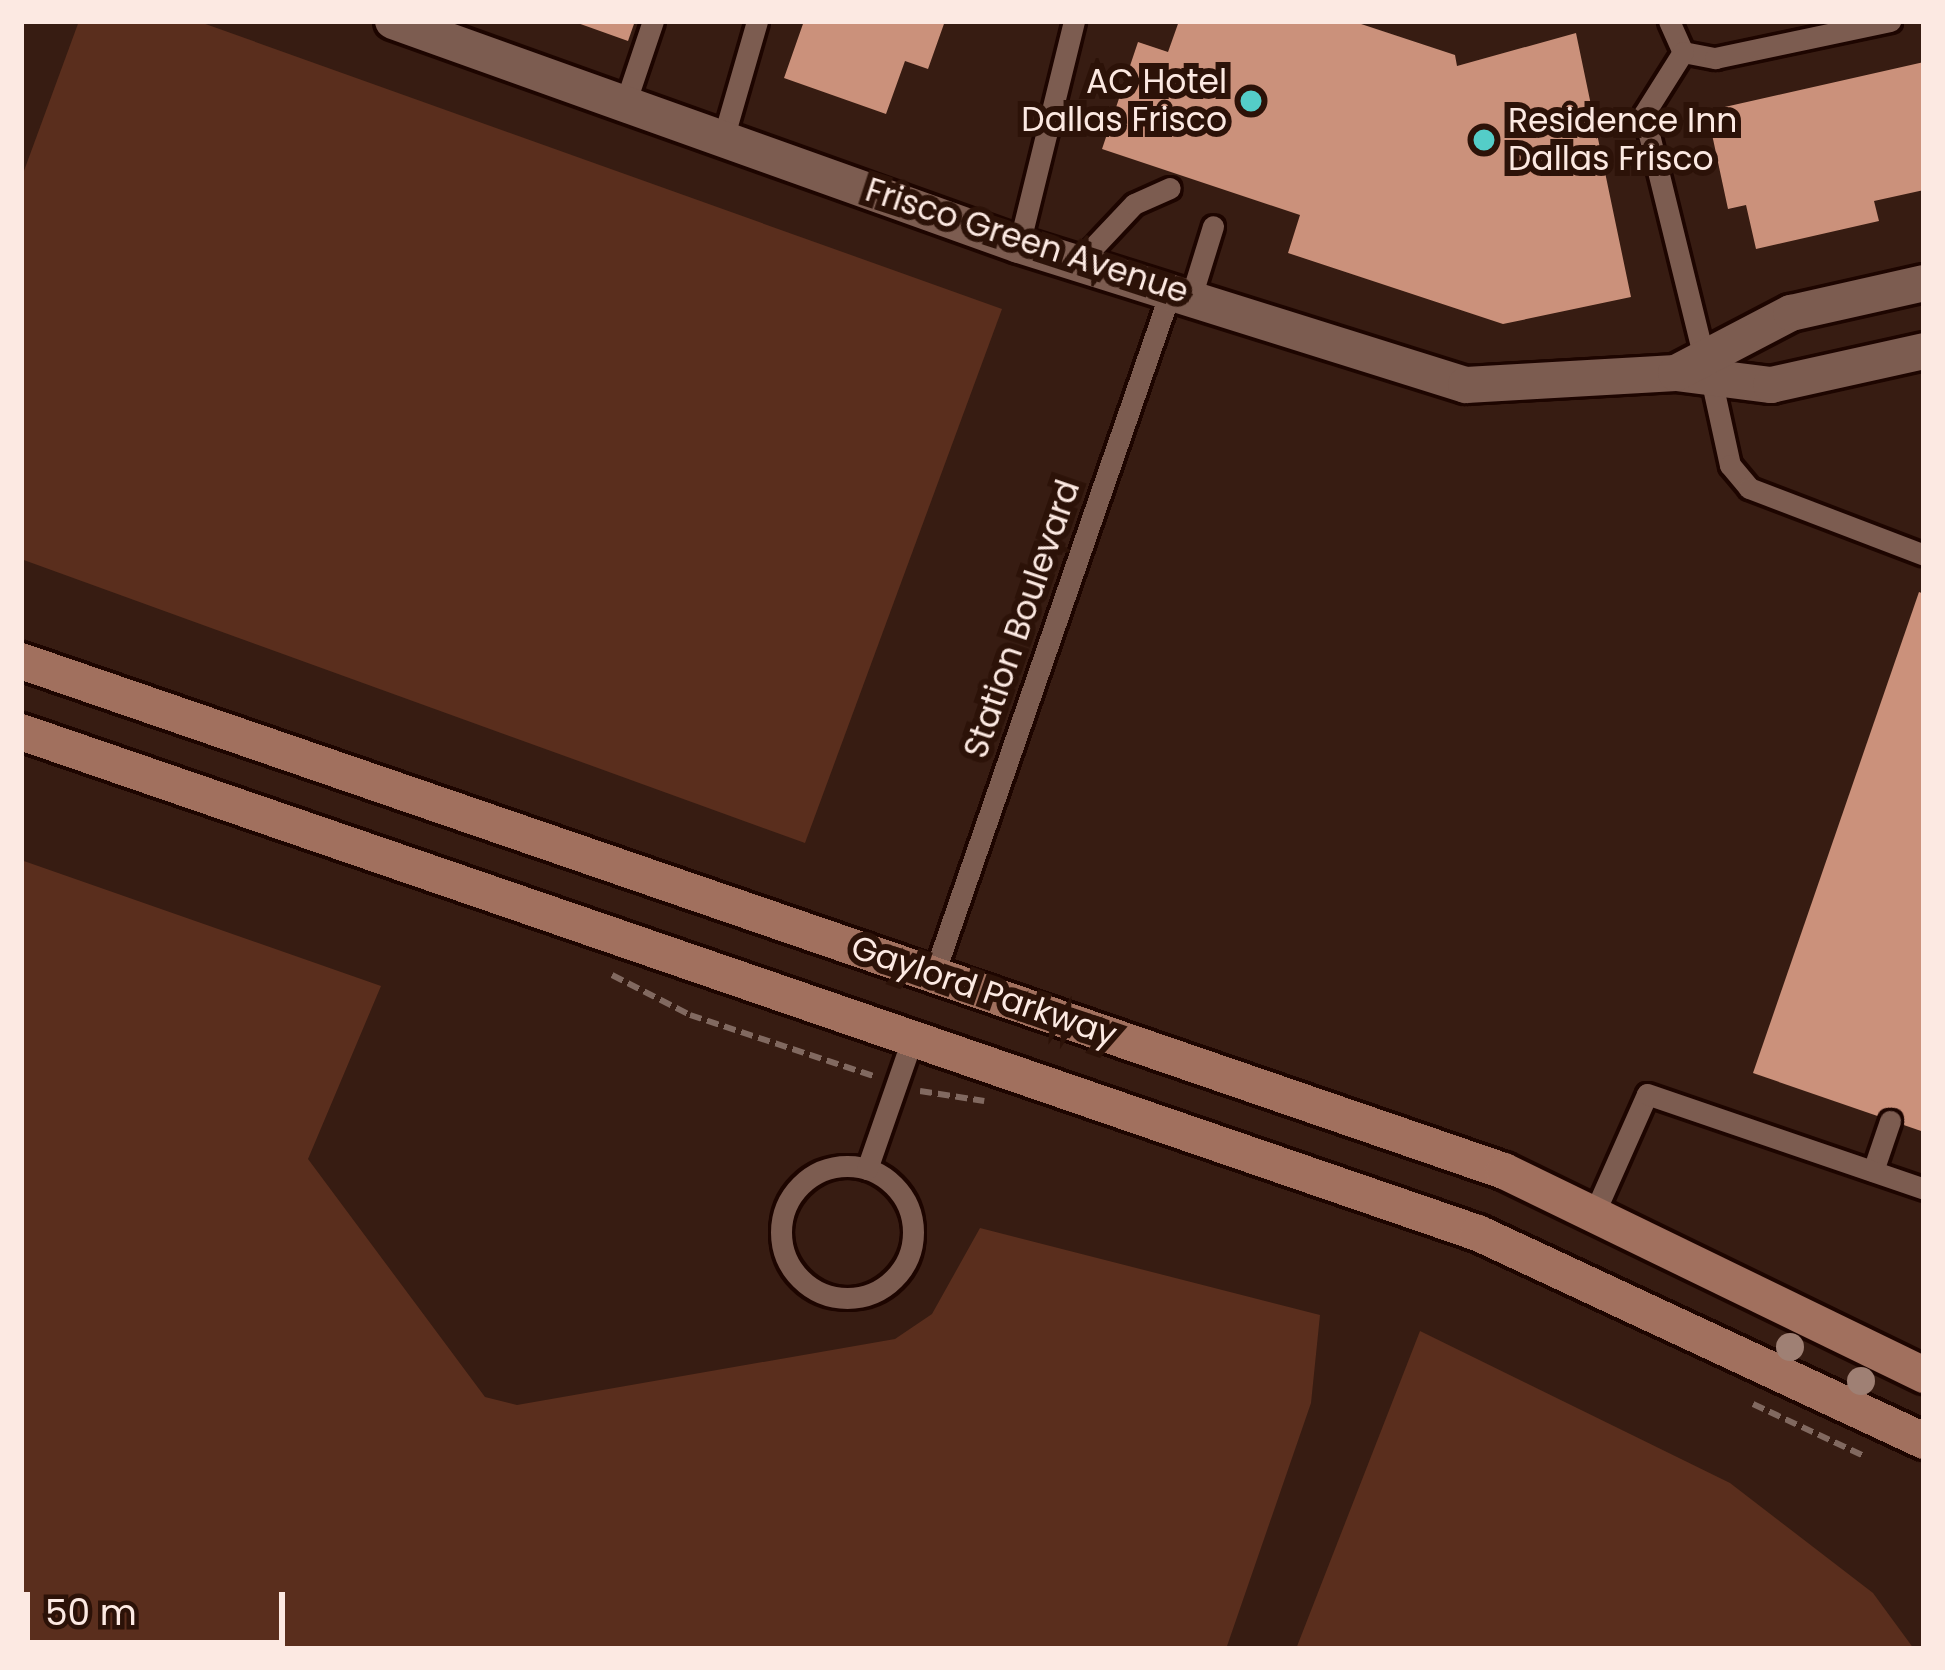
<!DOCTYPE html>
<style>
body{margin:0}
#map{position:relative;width:1945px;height:1670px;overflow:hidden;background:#371c12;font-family:Poppins,sans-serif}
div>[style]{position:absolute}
.green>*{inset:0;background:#5a2e1d}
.building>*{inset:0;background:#cb917b}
.path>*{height:6px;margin-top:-3px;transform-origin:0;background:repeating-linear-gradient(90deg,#816960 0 12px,transparent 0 18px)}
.roads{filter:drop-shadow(3px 0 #1d0500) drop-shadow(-3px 0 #1d0500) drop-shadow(0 3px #1d0500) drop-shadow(0 -3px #1d0500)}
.lane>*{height:21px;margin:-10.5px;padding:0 10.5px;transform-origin:10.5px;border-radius:10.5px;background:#7c5c50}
.lane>.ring{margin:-10.5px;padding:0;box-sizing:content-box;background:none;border:21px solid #7c5c50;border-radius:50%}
.street>*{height:36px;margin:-18px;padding:0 18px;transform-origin:18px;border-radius:18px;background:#7c5c50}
.secondary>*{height:36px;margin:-18px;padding:0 18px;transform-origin:18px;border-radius:18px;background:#a1705e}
.trees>*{width:28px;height:28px;margin:-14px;border-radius:50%;background:#9f8074}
.dots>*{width:33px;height:33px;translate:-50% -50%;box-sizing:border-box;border:6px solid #2c1208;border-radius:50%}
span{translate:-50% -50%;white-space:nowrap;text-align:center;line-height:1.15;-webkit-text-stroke:12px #2c1208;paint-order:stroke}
.poi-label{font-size:33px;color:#fce9e2}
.right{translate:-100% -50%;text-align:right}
.left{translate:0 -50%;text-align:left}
.street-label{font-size:33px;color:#fce9e2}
.frame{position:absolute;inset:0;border:24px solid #fce9e2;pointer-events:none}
.scale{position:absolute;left:24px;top:1592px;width:261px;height:54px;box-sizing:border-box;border:6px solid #fce9e2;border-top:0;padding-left:15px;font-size:36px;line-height:42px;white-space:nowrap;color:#fce9e2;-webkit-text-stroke:9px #2c1208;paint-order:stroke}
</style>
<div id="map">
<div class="green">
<i style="clip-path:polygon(79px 21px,197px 21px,1002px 309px,805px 843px,21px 559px,21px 179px)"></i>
<i style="clip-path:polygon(21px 860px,381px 986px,308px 1159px,485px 1397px,517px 1405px,895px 1339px,932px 1314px,980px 1228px,1320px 1315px,1311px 1403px,1226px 1649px,21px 1649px)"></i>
<i style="clip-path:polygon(1420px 1331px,1730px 1483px,1873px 1593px,1914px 1649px,1296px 1649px)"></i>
</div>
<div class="building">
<i style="clip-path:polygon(572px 21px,635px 21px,628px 41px)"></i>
<i style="clip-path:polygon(804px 21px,945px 21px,928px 69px,905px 61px,886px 114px,784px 78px)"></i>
<i style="clip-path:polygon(1179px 21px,1352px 21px,1455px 55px,1457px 66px,1576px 33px,1631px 297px,1503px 324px,1288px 253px,1300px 215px,1102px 149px,1138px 42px,1168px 52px)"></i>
<i style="clip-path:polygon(1924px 62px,1924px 190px,1874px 201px,1879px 221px,1756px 249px,1746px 205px,1728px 209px,1707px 111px)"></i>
<i style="clip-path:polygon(1919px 592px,1924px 594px,1924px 1132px,1753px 1073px)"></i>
</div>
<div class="path">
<i style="left:612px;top:975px;width:88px;rotate:27.1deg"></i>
<i style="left:690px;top:1015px;width:193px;rotate:18.4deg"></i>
<i style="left:920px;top:1091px;width:65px;rotate:8.9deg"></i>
<i style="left:1753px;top:1404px;width:125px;rotate:25.1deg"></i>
</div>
<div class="roads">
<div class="lane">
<i style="left:1669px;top:21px;width:34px;rotate:66deg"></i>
<i style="left:1683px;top:52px;width:33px;rotate:11deg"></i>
<i style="left:1715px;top:58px;width:179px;rotate:-11.9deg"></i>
<i style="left:1683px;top:52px;width:73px;rotate:122.2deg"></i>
<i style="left:1644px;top:114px;width:251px;rotate:76.2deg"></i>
<i style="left:625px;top:104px;width:88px;rotate:-71.4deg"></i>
<i style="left:723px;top:139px;width:123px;rotate:-73.9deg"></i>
<i style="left:1019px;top:245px;width:231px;rotate:-76.2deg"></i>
<i style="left:1084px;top:257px;width:73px;rotate:-46.7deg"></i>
<i style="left:1134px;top:204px;width:39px;rotate:-24deg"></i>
<i style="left:1192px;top:294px;width:71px;rotate:-72.8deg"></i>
<i style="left:1711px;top:378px;width:89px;rotate:77.7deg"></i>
<i style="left:1730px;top:465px;width:30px;rotate:50deg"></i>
<i style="left:1749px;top:488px;width:187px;rotate:20.9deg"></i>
<i style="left:934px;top:974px;width:727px;rotate:-70.89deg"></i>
<i class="ring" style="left:781px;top:1166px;width:111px;height:111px"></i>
<i style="left:867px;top:1169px;width:140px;rotate:-70.8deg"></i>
<i style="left:1873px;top:1171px;width:53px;rotate:-71.2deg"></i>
<i style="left:1593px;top:1216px;width:133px;rotate:-66.1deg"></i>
<i style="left:1647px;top:1094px;width:293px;rotate:18.9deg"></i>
</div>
<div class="street">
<i style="left:393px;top:21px;width:665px;rotate:19.69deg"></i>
<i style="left:1019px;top:245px;width:468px;rotate:17.4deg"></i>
<i style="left:1466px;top:385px;width:210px;rotate:-3.3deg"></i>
<i style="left:1676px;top:373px;width:96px;rotate:7.2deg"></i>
<i style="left:1771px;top:385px;width:157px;rotate:-12.5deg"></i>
<i style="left:1676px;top:373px;width:130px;rotate:-27.6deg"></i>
<i style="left:1791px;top:313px;width:136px;rotate:-12.7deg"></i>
</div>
<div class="secondary">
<i style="left:21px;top:661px;width:1568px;rotate:18.98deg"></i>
<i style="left:1504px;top:1171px;width:467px;rotate:25.9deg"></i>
<i style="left:21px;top:732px;width:1541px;rotate:18.98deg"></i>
<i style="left:1478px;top:1233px;width:492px;rotate:25deg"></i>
</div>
</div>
<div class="trees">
<i style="left:1790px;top:1347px"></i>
<i style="left:1861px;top:1381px"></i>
</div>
<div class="dots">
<i style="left:1251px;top:101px;background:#54cdc8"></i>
<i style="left:1484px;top:140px;background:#54cdc8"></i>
</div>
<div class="poi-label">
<span class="right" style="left:1227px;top:101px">AC Hotel<br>Dallas Frisco</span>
<span class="left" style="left:1508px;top:140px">Residence Inn<br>Dallas Frisco</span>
</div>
<div class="street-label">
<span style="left:1027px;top:241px;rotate:18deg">Frisco Green Avenue</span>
<span style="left:1022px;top:619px;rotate:-71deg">Station Boulevard</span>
<span style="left:984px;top:991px;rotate:19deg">Gaylord Parkway</span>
</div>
<div class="frame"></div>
<div class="scale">50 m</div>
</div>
